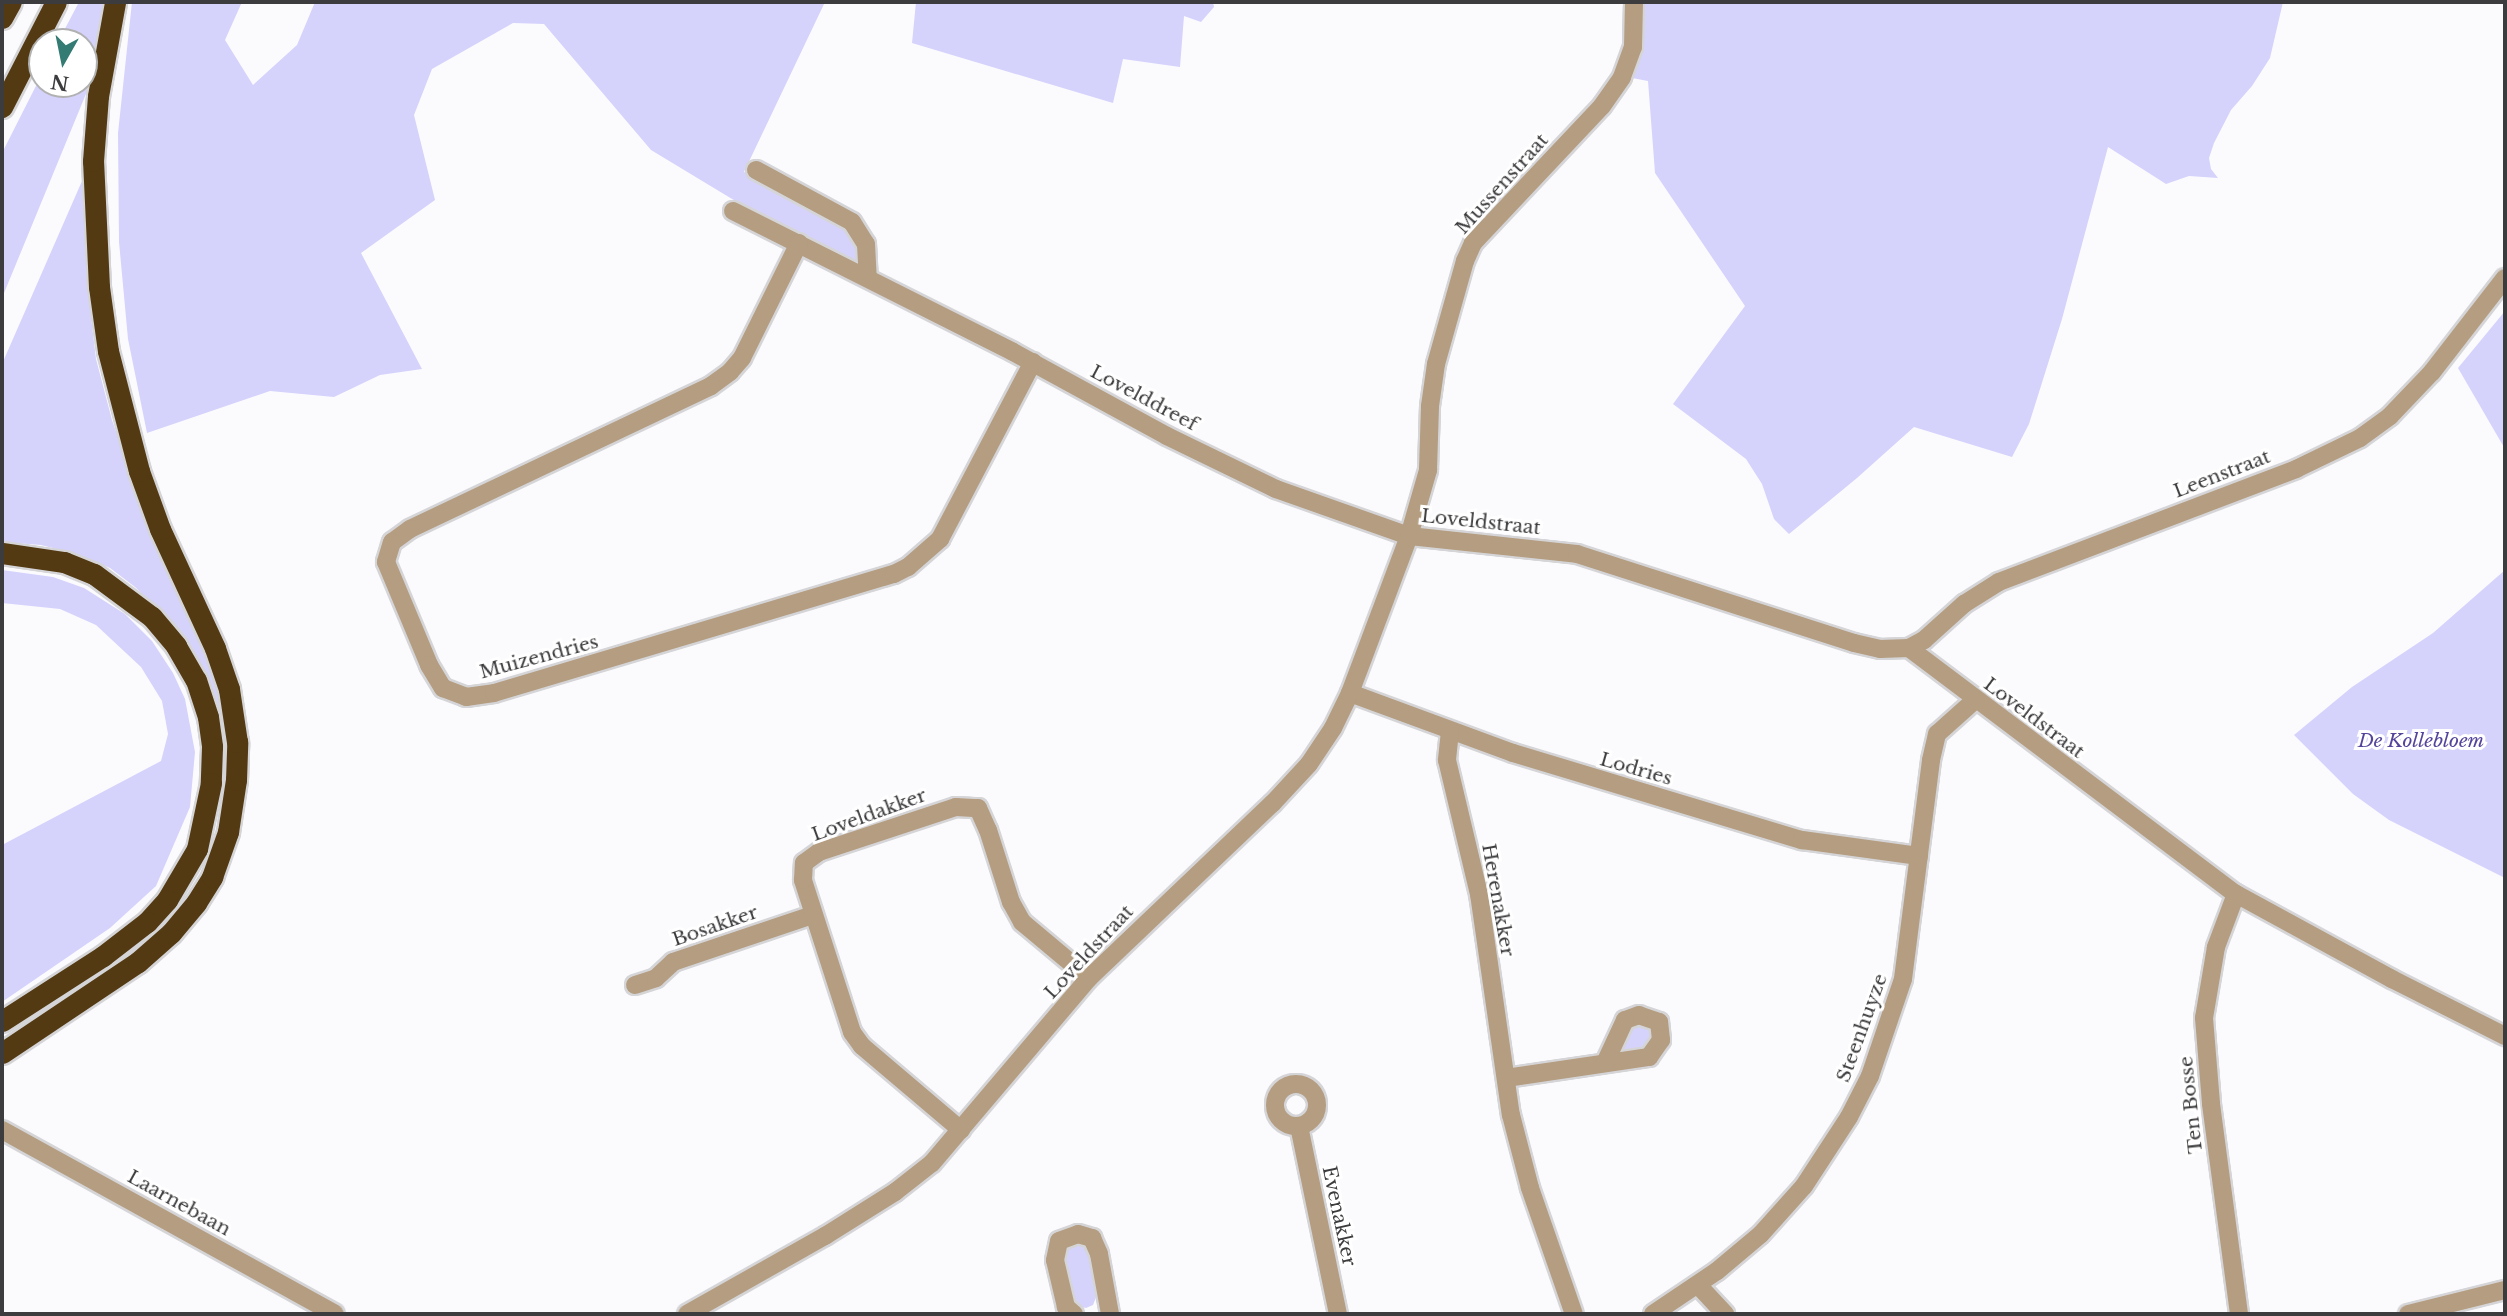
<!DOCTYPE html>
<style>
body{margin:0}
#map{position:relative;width:2507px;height:1316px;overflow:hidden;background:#fbfbfe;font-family:"Libre Baskerville",serif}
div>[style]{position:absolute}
.green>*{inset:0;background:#d5d2fc}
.roads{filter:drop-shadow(2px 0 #d5d5d8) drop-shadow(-2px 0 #d5d5d8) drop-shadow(0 2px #d5d5d8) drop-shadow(0 -2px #d5d5d8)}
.minor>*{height:18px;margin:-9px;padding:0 9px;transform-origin:9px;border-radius:9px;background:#b49d80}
.minor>.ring{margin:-9px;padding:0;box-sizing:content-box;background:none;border:18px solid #b49d80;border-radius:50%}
.highway>*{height:21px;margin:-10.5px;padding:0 10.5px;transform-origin:10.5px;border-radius:10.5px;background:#533a12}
span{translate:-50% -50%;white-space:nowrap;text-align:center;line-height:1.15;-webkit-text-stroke:6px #fff;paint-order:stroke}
.street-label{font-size:19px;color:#3c3c3e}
.park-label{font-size:19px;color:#55449c;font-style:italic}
.frame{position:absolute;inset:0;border:4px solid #3c3c3e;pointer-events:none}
.north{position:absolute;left:28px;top:28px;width:70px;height:70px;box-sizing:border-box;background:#fff;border:2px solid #b1b1b2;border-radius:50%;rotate:189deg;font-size:19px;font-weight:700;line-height:28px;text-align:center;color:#3c3c3e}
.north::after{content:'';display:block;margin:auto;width:24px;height:32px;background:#347b73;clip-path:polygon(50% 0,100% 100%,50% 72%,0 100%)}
</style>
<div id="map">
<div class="green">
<i style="clip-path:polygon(79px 2px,104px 2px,88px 89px,2px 298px,2px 153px,42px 74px,42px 84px,84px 84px,84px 42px,58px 42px)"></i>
<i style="clip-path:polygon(132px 2px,242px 2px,225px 40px,253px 85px,297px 45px,315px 2px,825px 2px,744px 172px,786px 189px,845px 223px,856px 245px,857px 263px,742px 205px,651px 150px,544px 24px,513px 23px,432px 69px,414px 115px,435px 200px,361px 253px,422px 369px,380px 375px,334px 397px,270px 391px,147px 433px,128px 339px,119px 242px,118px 133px)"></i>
<i style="clip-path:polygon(916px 2px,1213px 2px,1214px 7px,1201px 22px,1184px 16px,1180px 67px,1123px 59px,1113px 103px,912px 43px)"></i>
<i style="clip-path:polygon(1642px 2px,2283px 2px,2270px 58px,2252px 86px,2231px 110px,2214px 143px,2209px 158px,2211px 169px,2218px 178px,2189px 176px,2166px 184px,2108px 147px,2062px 319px,2029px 424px,2012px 457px,1914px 427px,1857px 478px,1789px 534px,1774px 519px,1762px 484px,1746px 459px,1673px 404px,1745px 306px,1655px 173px,1648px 81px,1632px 78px,1640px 45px)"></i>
<i style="clip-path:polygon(82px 181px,88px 291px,96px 359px,112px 420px,155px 545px,200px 637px,213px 673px,223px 710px,226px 738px,220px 740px,166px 617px,135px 587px,110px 568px,77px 554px,41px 545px,2px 542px,2px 364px)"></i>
<i style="clip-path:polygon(2505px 311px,2505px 449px,2458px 368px)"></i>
<i style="clip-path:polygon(2px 570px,53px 577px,84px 588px,125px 614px,152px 641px,173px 673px,185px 699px,195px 752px,190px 807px,156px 886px,110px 928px,2px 1002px,2px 845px,161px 761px,168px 734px,162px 701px,141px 667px,96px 625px,60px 609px,2px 603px)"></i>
<i style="clip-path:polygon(2505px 570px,2505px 878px,2389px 820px,2353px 794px,2294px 735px,2352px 687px,2433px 633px)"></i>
<i style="clip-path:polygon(1641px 1023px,1651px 1025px,1655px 1032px,1647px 1048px,1619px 1051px,1630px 1028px)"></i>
<i style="clip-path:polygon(1074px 1241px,1085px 1244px,1089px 1250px,1097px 1295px,1093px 1305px,1086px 1308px,1075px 1305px,1072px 1298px,1064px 1255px,1065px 1248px)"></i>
</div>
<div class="roads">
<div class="minor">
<i style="left:756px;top:170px;width:109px;rotate:28.4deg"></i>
<i style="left:852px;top:222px;width:26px;rotate:58deg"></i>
<i style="left:866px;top:244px;width:34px;rotate:87deg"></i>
<i style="left:733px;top:211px;width:313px;rotate:26.7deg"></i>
<i style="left:1013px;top:352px;width:175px;rotate:28.6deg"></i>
<i style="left:1167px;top:436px;width:121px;rotate:25.9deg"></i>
<i style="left:1276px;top:489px;width:141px;rotate:19.5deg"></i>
<i style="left:1409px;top:536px;width:69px;rotate:-73.9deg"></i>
<i style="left:1428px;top:470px;width:64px;rotate:-88.2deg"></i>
<i style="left:1430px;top:406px;width:42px;rotate:-81.9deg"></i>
<i style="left:1436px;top:364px;width:107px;rotate:-74.3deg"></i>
<i style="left:1465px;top:261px;width:20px;rotate:-66deg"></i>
<i style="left:1473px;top:243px;width:188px;rotate:-46.7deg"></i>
<i style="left:1602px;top:106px;width:35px;rotate:-55deg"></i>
<i style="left:1622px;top:77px;width:32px;rotate:-70deg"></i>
<i style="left:1633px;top:47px;width:45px;rotate:-88.7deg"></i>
<i style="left:799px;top:243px;width:128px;rotate:116.4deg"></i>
<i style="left:742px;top:358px;width:18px;rotate:131deg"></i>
<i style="left:730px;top:372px;width:24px;rotate:144deg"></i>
<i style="left:711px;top:386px;width:333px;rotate:154.6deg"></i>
<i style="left:410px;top:529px;width:22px;rotate:144deg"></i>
<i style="left:392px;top:542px;width:21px;rotate:107deg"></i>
<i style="left:386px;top:562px;width:112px;rotate:67.3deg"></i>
<i style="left:429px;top:665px;width:27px;rotate:59deg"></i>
<i style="left:443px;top:688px;width:25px;rotate:21deg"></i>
<i style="left:466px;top:697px;width:28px;rotate:-8deg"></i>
<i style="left:494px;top:693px;width:417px;rotate:-16.6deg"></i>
<i style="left:894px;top:574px;width:16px;rotate:-27deg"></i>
<i style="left:908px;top:567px;width:43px;rotate:-41.2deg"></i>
<i style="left:940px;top:539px;width:200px;rotate:-62.3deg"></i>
<i style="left:1909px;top:648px;width:17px;rotate:-28deg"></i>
<i style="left:1924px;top:640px;width:54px;rotate:-42deg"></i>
<i style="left:1964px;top:604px;width:41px;rotate:-32.2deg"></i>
<i style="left:1999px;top:582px;width:318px;rotate:-20.8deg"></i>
<i style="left:2296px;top:469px;width:71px;rotate:-25.8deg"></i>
<i style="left:2360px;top:438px;width:37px;rotate:-36deg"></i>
<i style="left:2390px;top:416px;width:61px;rotate:-46.3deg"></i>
<i style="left:2432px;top:372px;width:119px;rotate:-52.2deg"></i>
<i style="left:1350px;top:693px;width:174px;rotate:20.2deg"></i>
<i style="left:1513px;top:753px;width:302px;rotate:16.8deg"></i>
<i style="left:1802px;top:840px;width:118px;rotate:7.8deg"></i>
<i style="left:1450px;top:731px;width:29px;rotate:96deg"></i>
<i style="left:1447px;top:760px;width:138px;rotate:76.6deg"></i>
<i style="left:1479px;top:894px;width:223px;rotate:81.8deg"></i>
<i style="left:1511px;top:1115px;width:75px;rotate:75.4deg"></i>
<i style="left:1530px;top:1188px;width:133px;rotate:70.8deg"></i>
<i style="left:2236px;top:894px;width:57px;rotate:110.7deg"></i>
<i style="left:2216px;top:947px;width:72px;rotate:99.6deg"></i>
<i style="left:2204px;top:1018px;width:86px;rotate:85.3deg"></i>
<i style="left:2211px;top:1104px;width:212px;rotate:82.4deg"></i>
<i style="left:635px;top:985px;width:22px;rotate:-18deg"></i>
<i style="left:656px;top:978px;width:23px;rotate:-43deg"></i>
<i style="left:673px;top:962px;width:148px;rotate:-18.6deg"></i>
<i style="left:1506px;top:1078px;width:145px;rotate:-8.4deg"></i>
<i style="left:1649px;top:1057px;width:21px;rotate:-55deg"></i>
<i style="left:1661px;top:1040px;width:18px;rotate:-96deg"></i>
<i style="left:1659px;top:1022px;width:21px;rotate:-161deg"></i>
<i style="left:1639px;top:1015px;width:15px;rotate:160deg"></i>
<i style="left:1625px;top:1020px;width:47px;rotate:114.9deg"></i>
<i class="ring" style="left:1275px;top:1084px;width:24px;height:24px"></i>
<i style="left:1299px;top:1126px;width:192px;rotate:78.3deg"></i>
<i style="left:2px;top:1130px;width:380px;rotate:28.9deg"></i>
<i style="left:961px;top:1130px;width:130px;rotate:-139.7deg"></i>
<i style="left:862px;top:1046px;width:17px;rotate:-126deg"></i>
<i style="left:852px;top:1032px;width:160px;rotate:-107.9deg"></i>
<i style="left:803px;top:880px;width:17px;rotate:-87deg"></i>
<i style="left:804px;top:863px;width:19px;rotate:-36deg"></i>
<i style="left:819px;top:852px;width:144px;rotate:-18.2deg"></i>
<i style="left:956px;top:807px;width:22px;rotate:3deg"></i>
<i style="left:978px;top:808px;width:24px;rotate:66deg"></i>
<i style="left:988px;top:830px;width:76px;rotate:72.3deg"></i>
<i style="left:1011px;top:902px;width:23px;rotate:61deg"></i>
<i style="left:1022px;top:922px;width:87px;rotate:39.9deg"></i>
<i style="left:1698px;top:1285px;width:40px;rotate:47deg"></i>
<i style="left:687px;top:1314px;width:159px;rotate:-29.5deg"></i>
<i style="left:825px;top:1236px;width:83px;rotate:-32.2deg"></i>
<i style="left:895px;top:1192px;width:47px;rotate:-38.1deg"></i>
<i style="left:932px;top:1163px;width:243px;rotate:-49.7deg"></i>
<i style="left:1089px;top:978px;width:253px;rotate:-43.6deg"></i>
<i style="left:1272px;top:804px;width:54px;rotate:-47.2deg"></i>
<i style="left:1309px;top:764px;width:43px;rotate:-56.3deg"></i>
<i style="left:1333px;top:728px;width:39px;rotate:-64deg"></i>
<i style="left:1350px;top:693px;width:168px;rotate:-69.4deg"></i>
<i style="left:1409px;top:536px;width:169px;rotate:6.1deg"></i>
<i style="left:1577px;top:554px;width:291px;rotate:17.8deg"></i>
<i style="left:1854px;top:643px;width:27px;rotate:13deg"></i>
<i style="left:1880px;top:649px;width:29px;rotate:-2deg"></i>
<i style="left:1909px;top:648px;width:409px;rotate:37deg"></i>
<i style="left:2236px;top:894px;width:178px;rotate:28.6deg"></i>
<i style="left:2392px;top:979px;width:127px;rotate:26.8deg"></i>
<i style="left:1074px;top:1314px;width:11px;rotate:-139deg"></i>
<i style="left:1066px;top:1307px;width:48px;rotate:-103.2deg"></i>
<i style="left:1055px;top:1260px;width:19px;rotate:-78deg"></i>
<i style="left:1059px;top:1241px;width:20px;rotate:-20deg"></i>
<i style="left:1078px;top:1234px;width:15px;rotate:16deg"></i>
<i style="left:1092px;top:1238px;width:17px;rotate:66deg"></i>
<i style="left:1099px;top:1254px;width:61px;rotate:79.6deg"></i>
<i style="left:1653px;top:1314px;width:77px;rotate:-33.9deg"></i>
<i style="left:1717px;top:1271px;width:57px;rotate:-40.1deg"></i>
<i style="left:1761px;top:1234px;width:64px;rotate:-48.1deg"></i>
<i style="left:1804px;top:1186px;width:82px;rotate:-56.9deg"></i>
<i style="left:1849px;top:1117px;width:46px;rotate:-62.9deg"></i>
<i style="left:1870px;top:1076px;width:102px;rotate:-71.2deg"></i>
<i style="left:1903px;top:979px;width:221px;rotate:-82.7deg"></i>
<i style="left:1931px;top:760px;width:27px;rotate:-77deg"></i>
<i style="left:1937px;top:734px;width:51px;rotate:-41.8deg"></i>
<i style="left:2408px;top:1314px;width:100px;rotate:-13.9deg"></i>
</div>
<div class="highway">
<i style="left:2px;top:18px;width:18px;rotate:-61deg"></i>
<i style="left:2px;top:107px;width:118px;rotate:-62.8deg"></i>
<i style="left:2px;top:553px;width:63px;rotate:8.3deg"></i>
<i style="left:64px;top:562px;width:32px;rotate:22deg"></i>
<i style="left:94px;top:574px;width:72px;rotate:36.6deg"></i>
<i style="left:152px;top:617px;width:38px;rotate:50deg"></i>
<i style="left:176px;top:646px;width:39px;rotate:60deg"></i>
<i style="left:196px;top:680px;width:39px;rotate:72deg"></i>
<i style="left:208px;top:717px;width:30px;rotate:82deg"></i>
<i style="left:212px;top:747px;width:36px;rotate:92deg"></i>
<i style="left:211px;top:783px;width:67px;rotate:102deg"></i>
<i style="left:197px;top:849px;width:59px;rotate:120.5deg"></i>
<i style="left:167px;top:900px;width:30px;rotate:132deg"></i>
<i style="left:147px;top:922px;width:56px;rotate:142.3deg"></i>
<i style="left:103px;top:956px;width:120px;rotate:147.2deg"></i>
<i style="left:2px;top:1053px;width:164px;rotate:-33.8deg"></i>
<i style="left:138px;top:962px;width:44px;rotate:-41.3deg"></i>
<i style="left:171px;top:933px;width:39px;rotate:-50deg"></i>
<i style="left:196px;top:903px;width:31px;rotate:-58deg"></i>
<i style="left:212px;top:877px;width:48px;rotate:-70.4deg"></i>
<i style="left:228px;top:832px;width:53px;rotate:-81.3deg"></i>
<i style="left:236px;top:780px;width:38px;rotate:-88deg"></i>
<i style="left:237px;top:742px;width:54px;rotate:-98.6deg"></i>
<i style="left:229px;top:689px;width:43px;rotate:-108.9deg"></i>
<i style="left:215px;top:648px;width:131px;rotate:-114.8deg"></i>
<i style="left:160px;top:529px;width:62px;rotate:-109.9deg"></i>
<i style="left:139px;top:471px;width:124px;rotate:-104.5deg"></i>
<i style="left:108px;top:351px;width:65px;rotate:-98deg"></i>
<i style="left:99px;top:287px;width:126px;rotate:-92.7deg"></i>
<i style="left:93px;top:161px;width:65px;rotate:-85.6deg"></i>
<i style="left:98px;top:96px;width:96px;rotate:-79.7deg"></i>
</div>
</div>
<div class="street-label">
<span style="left:1502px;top:184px;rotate:-48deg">Mussenstraat</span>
<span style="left:1144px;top:398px;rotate:28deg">Lovelddreef</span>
<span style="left:2222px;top:474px;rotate:-21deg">Leenstraat</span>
<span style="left:1481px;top:522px;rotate:6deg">Loveldstraat</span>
<span style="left:539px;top:657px;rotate:-15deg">Muizendries</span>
<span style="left:2034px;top:718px;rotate:37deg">Loveldstraat</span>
<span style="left:1636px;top:769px;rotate:16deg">Lodries</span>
<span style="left:869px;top:815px;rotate:-20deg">Loveldakker</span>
<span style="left:1498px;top:900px;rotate:80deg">Herenakker</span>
<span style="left:715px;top:926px;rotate:-19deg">Bosakker</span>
<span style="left:1089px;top:952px;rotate:-47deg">Loveldstraat</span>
<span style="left:1862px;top:1028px;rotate:-70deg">Steenhuyze</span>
<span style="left:2191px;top:1105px;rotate:-96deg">Ten Bosse</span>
<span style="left:179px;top:1203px;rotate:29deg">Laarnebaan</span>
<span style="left:1339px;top:1216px;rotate:78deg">Evenakker</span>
</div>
<div class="park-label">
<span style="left:2421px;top:741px">De Kollebloem</span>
</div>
<div class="frame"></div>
<div class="north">N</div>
</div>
